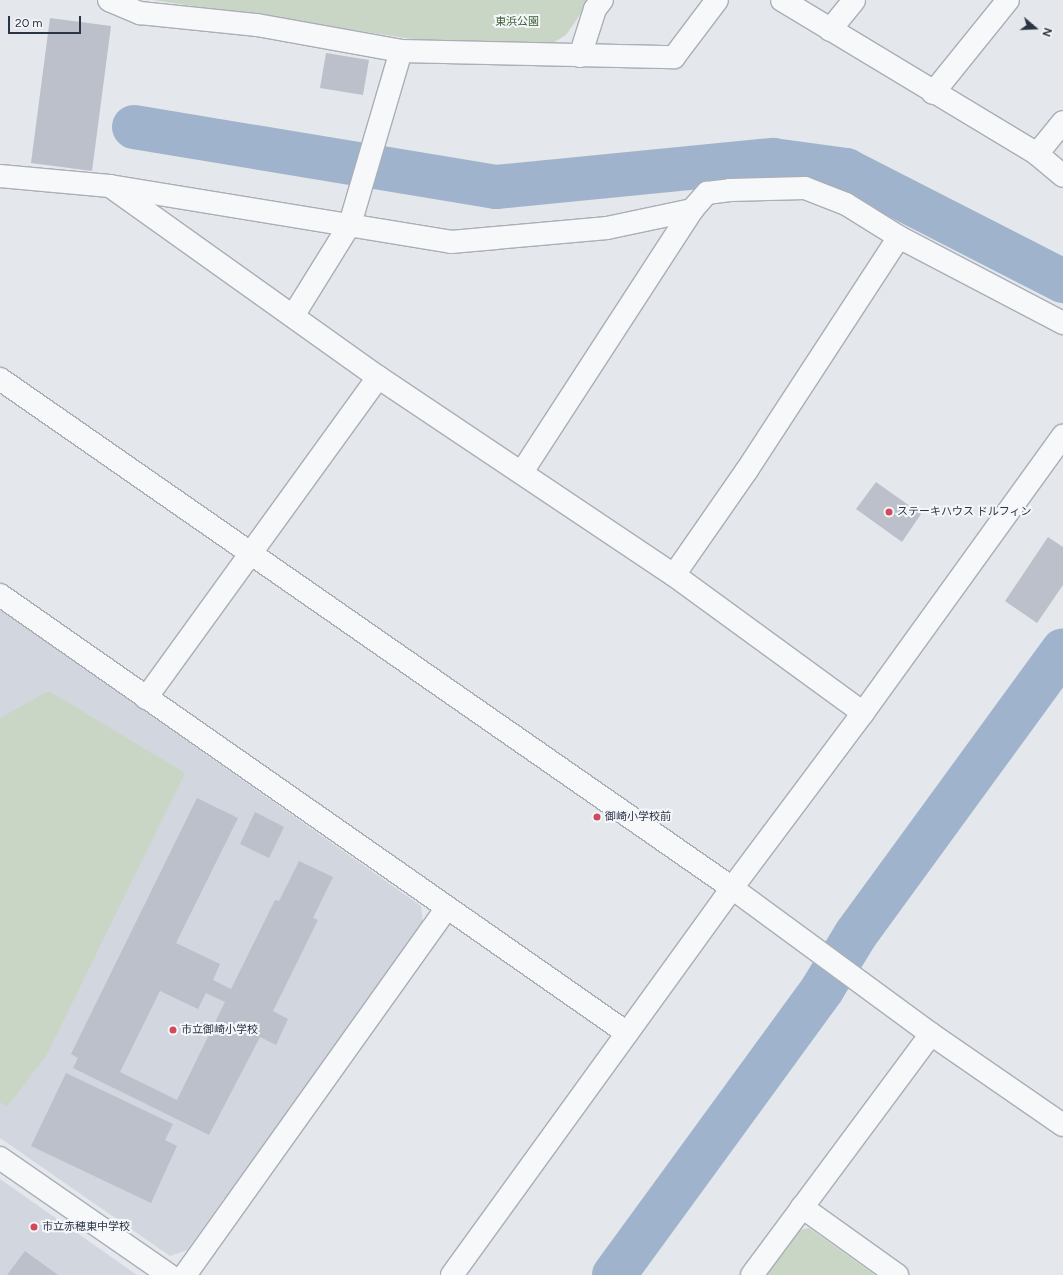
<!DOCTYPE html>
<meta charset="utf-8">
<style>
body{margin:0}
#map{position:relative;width:1063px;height:1275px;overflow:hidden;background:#e4e7ec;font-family:Figtree,"Noto Sans JP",sans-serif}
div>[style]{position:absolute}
.built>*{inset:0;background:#d2d6de}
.green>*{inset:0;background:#c9d6c5}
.river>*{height:44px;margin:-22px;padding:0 22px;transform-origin:22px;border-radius:22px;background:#9fb4cc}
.building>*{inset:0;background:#bbc0ca}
.roads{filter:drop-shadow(1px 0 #a9aeb7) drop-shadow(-1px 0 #a9aeb7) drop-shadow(0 1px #a9aeb7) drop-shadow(0 -1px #a9aeb7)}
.minor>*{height:22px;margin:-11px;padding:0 11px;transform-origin:11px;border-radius:11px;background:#f7f8fa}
.tertiary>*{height:22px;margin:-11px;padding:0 11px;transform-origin:11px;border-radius:11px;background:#f7f8fa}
.dots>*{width:11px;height:11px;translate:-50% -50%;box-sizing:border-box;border:2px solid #f4f6f9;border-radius:50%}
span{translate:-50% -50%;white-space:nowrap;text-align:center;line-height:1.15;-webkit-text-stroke:4px #f4f6f9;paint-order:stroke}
.park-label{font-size:11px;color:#3f6138}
.poi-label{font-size:11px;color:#2b3445}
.left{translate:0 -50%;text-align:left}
.north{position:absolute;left:1015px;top:8px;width:40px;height:40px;-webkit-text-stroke:3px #f4f6f9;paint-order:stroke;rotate:109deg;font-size:11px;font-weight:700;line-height:16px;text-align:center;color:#2b3445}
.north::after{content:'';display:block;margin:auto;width:14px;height:18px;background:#2b3445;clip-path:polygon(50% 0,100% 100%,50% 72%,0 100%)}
.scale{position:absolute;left:8px;top:16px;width:73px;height:18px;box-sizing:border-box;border:2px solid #2b3445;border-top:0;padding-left:5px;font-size:12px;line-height:14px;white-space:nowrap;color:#2b3445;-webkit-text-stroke:3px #f4f6f9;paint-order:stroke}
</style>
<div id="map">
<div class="built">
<i style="clip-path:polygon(0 609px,421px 906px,423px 923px,187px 1250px,170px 1256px,0 1138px)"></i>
<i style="clip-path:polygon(0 1179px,137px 1275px,0 1275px)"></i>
</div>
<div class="green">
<i style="clip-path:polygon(153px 0,590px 0,566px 35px,551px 44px,432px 42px)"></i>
<i style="clip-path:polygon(49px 691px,185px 773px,46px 1056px,7px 1107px,0 1102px,0 718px)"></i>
<i style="clip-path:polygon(809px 1228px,875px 1275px,761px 1275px,791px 1232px)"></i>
</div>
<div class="river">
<i style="left:134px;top:127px;width:367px;rotate:9.4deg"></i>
<i style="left:496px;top:187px;width:278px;rotate:-5.6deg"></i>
<i style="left:773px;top:160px;width:74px;rotate:7.8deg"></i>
<i style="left:846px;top:170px;width:244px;rotate:27.1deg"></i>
<i style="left:614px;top:1275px;width:355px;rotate:-53.9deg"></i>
<i style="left:823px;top:988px;width:63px;rotate:-58.6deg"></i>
<i style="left:856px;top:934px;width:351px;rotate:-53.9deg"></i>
</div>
<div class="building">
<i style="clip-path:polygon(50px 18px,111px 26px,92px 171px,31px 163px)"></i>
<i style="clip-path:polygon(326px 53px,369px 60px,363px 95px,320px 88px)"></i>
<i style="clip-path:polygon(876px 482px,921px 514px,902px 542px,856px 509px)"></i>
<i style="clip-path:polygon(1048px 537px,1063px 547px,1063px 585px,1037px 623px,1005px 601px)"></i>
<i style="clip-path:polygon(evenodd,197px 798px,238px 818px,176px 943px,220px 964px,213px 980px,231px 989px,275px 900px,279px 901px,299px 861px,333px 877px,313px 918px,318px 920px,273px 1011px,288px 1019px,276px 1045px,260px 1037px,209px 1135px,73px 1068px,78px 1058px,71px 1054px,197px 798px,160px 991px,198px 1009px,206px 993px,225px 1002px,177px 1100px,120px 1072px,160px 991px)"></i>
<i style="clip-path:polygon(255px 812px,284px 827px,269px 858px,240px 844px)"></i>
<i style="clip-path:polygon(66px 1073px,173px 1124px,165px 1140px,177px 1146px,151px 1203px,31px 1146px)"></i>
<i style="clip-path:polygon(25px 1251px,58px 1275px,7px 1275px)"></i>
</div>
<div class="roads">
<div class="minor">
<i style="left:109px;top:0;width:34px;rotate:23deg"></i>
<i style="left:140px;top:13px;width:118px;rotate:5.9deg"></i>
<i style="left:257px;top:25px;width:146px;rotate:10.2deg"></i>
<i style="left:401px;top:51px;width:273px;rotate:1.3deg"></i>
<i style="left:674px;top:57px;width:71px;rotate:-53deg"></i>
<i style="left:782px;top:0;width:298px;rotate:31.1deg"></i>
<i style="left:1037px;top:154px;width:34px;rotate:40deg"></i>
<i style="left:830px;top:30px;width:38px;rotate:-51deg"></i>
<i style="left:580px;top:56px;width:49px;rotate:-72.3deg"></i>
<i style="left:595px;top:9px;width:11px;rotate:-52deg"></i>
<i style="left:933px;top:93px;width:119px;rotate:-51.1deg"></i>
<i style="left:1037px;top:154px;width:41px;rotate:-50.9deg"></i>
<i style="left:0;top:176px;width:110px;rotate:5.2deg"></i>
<i style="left:110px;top:186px;width:346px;rotate:9.3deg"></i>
<i style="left:451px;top:242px;width:157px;rotate:-5.1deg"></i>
<i style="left:607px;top:228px;width:87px;rotate:-12deg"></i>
<i style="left:110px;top:186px;width:329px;rotate:35.5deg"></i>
<i style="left:378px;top:377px;width:356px;rotate:33.8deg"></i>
<i style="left:674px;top:575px;width:234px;rotate:36.1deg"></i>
<i style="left:293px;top:316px;width:108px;rotate:-58.2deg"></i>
<i style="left:350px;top:224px;width:180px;rotate:-73.6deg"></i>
<i style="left:522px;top:472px;width:312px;rotate:-57deg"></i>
<i style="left:692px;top:210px;width:23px;rotate:-49deg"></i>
<i style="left:707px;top:193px;width:23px;rotate:-7deg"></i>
<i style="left:730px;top:190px;width:75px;rotate:-1.5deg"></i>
<i style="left:805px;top:188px;width:44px;rotate:21.3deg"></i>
<i style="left:846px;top:204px;width:62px;rotate:31.9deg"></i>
<i style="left:899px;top:237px;width:185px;rotate:27.7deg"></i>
<i style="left:674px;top:575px;width:128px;rotate:-55.2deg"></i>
<i style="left:747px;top:470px;width:278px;rotate:-56.9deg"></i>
<i style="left:0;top:595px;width:765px;rotate:34.94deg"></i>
<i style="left:146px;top:698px;width:396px;rotate:-54.1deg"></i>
<i style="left:0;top:1158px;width:206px;rotate:34.7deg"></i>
<i style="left:802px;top:1207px;width:117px;rotate:35.6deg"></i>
<i style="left:185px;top:1275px;width:451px;rotate:-54.5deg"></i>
<i style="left:452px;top:1275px;width:478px;rotate:-54.1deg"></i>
<i style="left:752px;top:1275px;width:300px;rotate:-53.4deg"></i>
</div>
<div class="tertiary">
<i style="left:0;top:379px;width:892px;rotate:34.81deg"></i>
<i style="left:732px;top:888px;width:247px;rotate:36.3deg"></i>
<i style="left:931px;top:1034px;width:160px;rotate:34.6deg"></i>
<i style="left:732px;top:888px;width:219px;rotate:-53.2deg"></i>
<i style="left:863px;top:713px;width:342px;rotate:-54.2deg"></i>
</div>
</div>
<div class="dots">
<i style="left:889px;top:512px;background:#d1495b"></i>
<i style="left:597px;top:817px;background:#d1495b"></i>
<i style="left:173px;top:1030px;background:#d1495b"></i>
<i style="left:34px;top:1227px;background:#d1495b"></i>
</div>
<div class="park-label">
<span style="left:517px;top:22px">東浜公園</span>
</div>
<div class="poi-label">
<span class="left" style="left:897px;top:512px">ステーキハウス ドルフィン</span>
<span class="left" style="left:605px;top:817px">御崎小学校前</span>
<span class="left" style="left:181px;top:1030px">市立御崎小学校</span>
<span class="left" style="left:42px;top:1227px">市立赤穂東中学校</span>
</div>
<div class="north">N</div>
<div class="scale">20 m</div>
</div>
